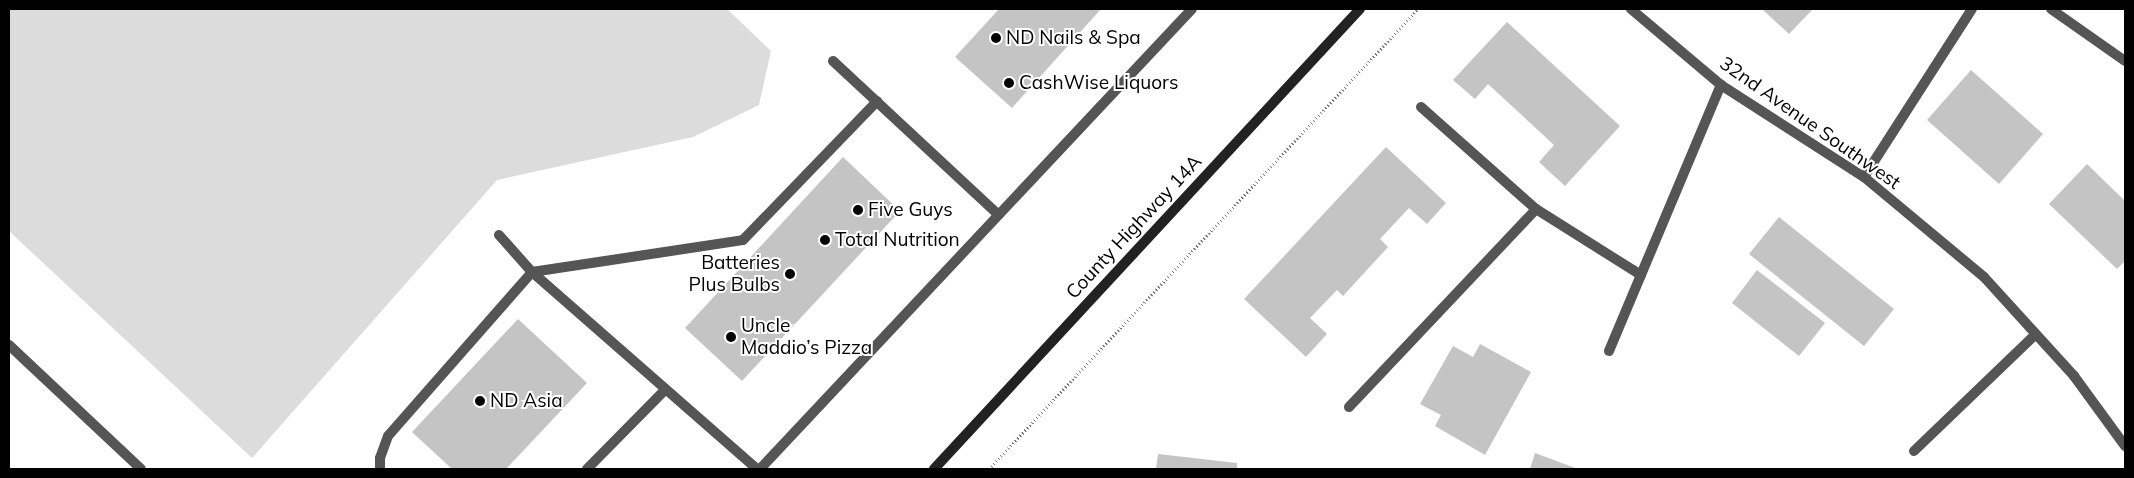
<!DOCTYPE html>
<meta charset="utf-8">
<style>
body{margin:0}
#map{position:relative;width:2134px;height:478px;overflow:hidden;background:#fff;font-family:Mulish,sans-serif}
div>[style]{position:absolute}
.green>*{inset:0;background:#dcdcdc}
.building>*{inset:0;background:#c4c4c4}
.path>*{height:3px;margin-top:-1.5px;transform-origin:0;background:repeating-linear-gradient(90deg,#777 0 1px,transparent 0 3.5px)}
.service>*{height:10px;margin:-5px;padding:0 5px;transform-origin:5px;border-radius:5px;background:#555}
.minor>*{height:10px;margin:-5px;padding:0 5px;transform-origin:5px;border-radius:5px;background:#555}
.secondary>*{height:10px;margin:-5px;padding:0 5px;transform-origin:5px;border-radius:5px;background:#222}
.dots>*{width:14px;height:14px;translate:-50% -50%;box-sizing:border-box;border:2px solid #fff;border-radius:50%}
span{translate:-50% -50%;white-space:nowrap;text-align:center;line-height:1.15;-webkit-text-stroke:4px #fff;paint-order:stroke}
.poi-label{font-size:19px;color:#000}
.left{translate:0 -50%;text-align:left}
.right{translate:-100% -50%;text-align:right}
.street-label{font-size:19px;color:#000}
.frame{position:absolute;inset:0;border:10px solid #000;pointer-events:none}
</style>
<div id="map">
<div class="green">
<i style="clip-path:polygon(9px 9px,727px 9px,771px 51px,759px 105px,693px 137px,497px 180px,252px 458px,9px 231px)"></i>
</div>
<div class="building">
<i style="clip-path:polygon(999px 9px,1101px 9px,1012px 108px,955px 57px)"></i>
<i style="clip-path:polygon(1762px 9px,1813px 9px,1789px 34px)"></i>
<i style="clip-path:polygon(1507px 22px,1620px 126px,1565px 186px,1539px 162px,1554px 145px,1488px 84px,1475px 99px,1453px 80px)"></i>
<i style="clip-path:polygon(1971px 70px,2043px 134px,1999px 184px,1927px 120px)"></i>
<i style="clip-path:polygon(1386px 147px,1446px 203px,1427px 224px,1409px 208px,1380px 239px,1388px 247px,1343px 296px,1337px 290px,1310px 318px,1327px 334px,1306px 357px,1244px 299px)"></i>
<i style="clip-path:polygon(843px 157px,900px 211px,742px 381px,685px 328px)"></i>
<i style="clip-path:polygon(2087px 164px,2125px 201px,2125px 261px,2117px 269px,2049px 204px)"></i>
<i style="clip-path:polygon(1779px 217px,1894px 309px,1864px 346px,1749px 254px)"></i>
<i style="clip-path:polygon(1757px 270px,1825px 323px,1799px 356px,1732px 303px)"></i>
<i style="clip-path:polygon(518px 319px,587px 383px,506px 469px,452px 469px,412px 432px)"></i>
<i style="clip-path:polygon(1480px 344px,1531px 372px,1485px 455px,1435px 426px,1441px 415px,1420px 404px,1453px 346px,1473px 357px)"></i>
<i style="clip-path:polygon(1535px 453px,1578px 469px,1530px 469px)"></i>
<i style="clip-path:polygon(1158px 454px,1237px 463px,1237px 469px,1156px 469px)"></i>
</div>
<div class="path">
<i style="left:989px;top:469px;width:629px;rotate:-47deg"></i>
</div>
<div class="service">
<i style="left:2051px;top:9px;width:90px;rotate:35.1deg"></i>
<i style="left:833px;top:61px;width:226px;rotate:42.9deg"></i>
<i style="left:1864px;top:177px;width:200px;rotate:-57.3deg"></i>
<i style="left:499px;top:235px;width:50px;rotate:48.3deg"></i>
<i style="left:532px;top:272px;width:299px;rotate:41.2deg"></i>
<i style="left:380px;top:469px;width:11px;rotate:-90deg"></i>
<i style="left:380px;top:458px;width:23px;rotate:-70deg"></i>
<i style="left:388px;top:436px;width:218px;rotate:-48.7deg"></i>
<i style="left:532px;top:272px;width:213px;rotate:-8.6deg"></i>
<i style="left:743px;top:240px;width:193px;rotate:-46deg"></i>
<i style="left:587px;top:469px;width:112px;rotate:-45.4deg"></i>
<i style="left:760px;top:469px;width:631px;rotate:-46.8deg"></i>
</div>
<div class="minor">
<i style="left:1631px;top:9px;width:118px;rotate:40.2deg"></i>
<i style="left:1721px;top:85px;width:170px;rotate:32.8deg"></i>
<i style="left:1864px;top:177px;width:156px;rotate:39.8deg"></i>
<i style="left:1984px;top:277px;width:134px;rotate:47.7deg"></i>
<i style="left:2074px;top:376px;width:87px;rotate:53.9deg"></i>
<i style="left:1421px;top:107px;width:154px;rotate:41.6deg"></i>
<i style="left:1536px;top:209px;width:124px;rotate:32.2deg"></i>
<i style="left:9px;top:345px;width:181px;rotate:43.2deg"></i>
<i style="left:1609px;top:351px;width:289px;rotate:-67.2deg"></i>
<i style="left:1349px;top:407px;width:272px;rotate:-46.6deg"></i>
<i style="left:1914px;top:451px;width:168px;rotate:-43.8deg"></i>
</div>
<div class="secondary">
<i style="left:934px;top:469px;width:627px;rotate:-47.2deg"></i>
</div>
<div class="dots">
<i style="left:996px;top:38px;background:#000"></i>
<i style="left:1009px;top:83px;background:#000"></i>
<i style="left:858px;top:210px;background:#000"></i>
<i style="left:825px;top:240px;background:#000"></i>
<i style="left:790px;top:274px;background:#000"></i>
<i style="left:731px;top:337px;background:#000"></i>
<i style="left:480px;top:401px;background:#000"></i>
</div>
<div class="poi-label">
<span class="left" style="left:1006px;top:38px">ND Nails &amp; Spa</span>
<span class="left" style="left:1019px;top:83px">CashWise Liquors</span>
<span class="left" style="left:868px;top:210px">Five Guys</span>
<span class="left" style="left:835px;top:240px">Total Nutrition</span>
<span class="right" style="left:780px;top:274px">Batteries<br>Plus Bulbs</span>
<span class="left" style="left:741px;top:337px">Uncle<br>Maddio’s Pizza</span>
<span class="left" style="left:490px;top:401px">ND Asia</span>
</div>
<div class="street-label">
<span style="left:1810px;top:123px;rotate:35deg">32nd Avenue Southwest</span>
<span style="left:1134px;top:227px;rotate:-47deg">County Highway 14A</span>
</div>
<div class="frame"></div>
</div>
